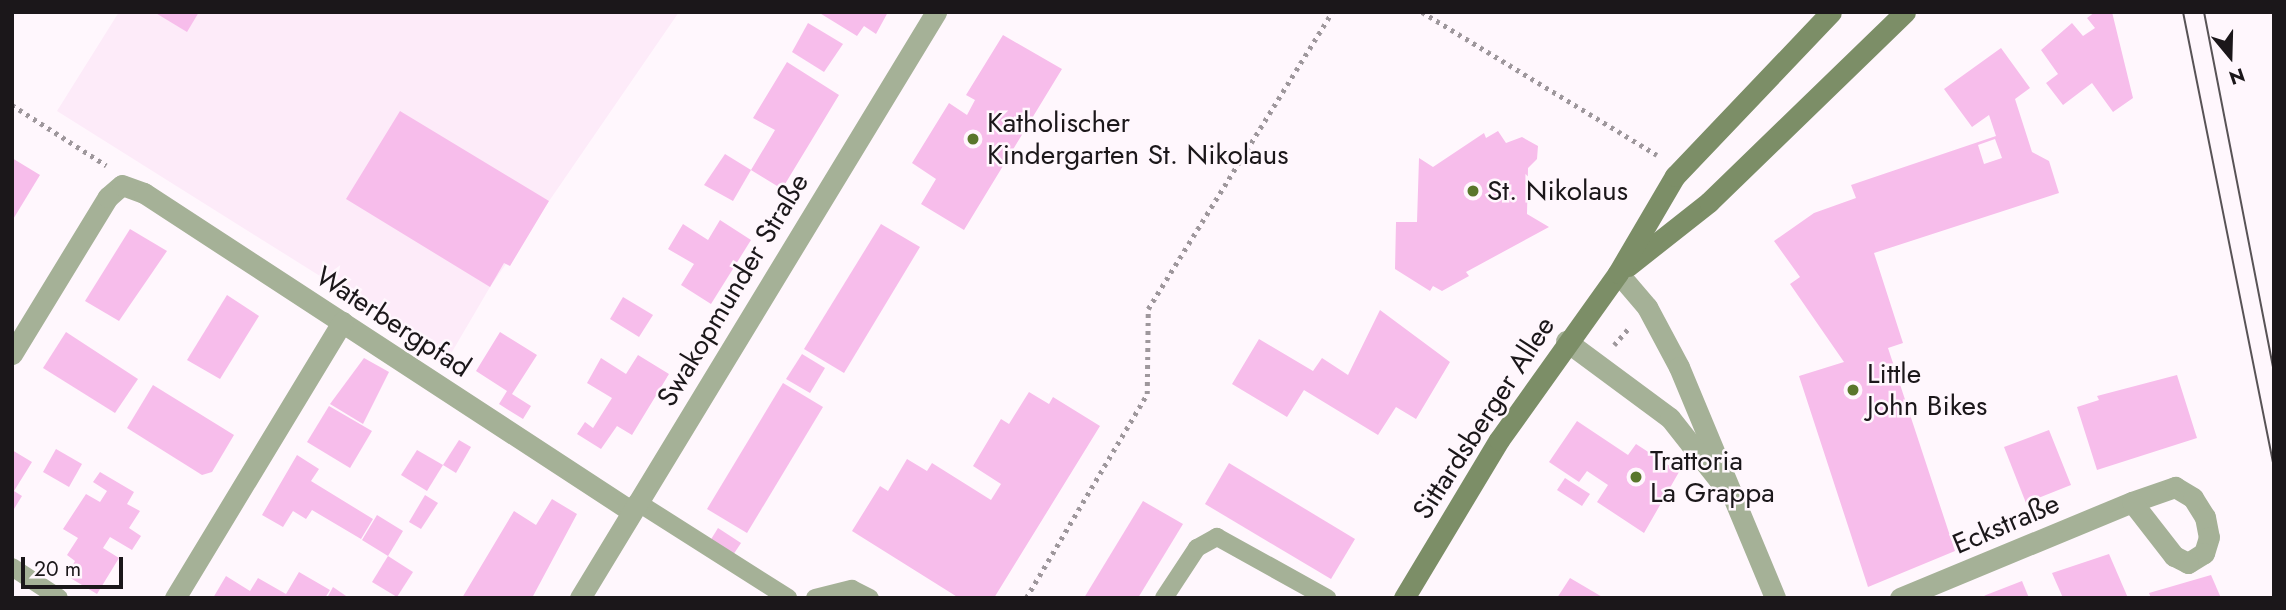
<!DOCTYPE html>
<meta charset="utf-8">
<style>
body{margin:0}
#map{position:relative;width:2286px;height:610px;overflow:hidden;background:#fff7fd;font-family:Jost,sans-serif}
div>[style]{position:absolute}
.built>*{inset:0;background:#fdebf9}
.building>*{inset:0;background:#f7bdeb}
.path>*{height:4.5px;margin-top:-2.25px;transform-origin:0;background:repeating-linear-gradient(90deg,#9e979c 0 3.5px,transparent 0 8.5px)}
.lane>*{height:18px;margin:-9px;padding:0 9px;transform-origin:9px;border-radius:9px;background:#a5b197}
.street>*{height:21px;margin:-10.5px;padding:0 10.5px;transform-origin:10.5px;border-radius:10.5px;background:#a5b197}
.secondary>*{height:21px;margin:-10.5px;padding:0 10.5px;transform-origin:10.5px;border-radius:10.5px;background:#7c8e67}
.tram>*{height:2px;margin:-1px;padding:0 1px;transform-origin:1px;border-radius:1px;background:#585356}
.dots>*{width:19px;height:19px;translate:-50% -50%;box-sizing:border-box;border:4px solid #fff7fd;border-radius:50%}
span{translate:-50% -50%;white-space:nowrap;text-align:center;line-height:1.15;-webkit-text-stroke:5px #fff7fd;paint-order:stroke}
.poi-label{font-size:28px;color:#1b171a}
.left{translate:0 -50%;text-align:left}
.street-label{font-size:28px;color:#1b171a}
.frame{position:absolute;inset:0;border:14px solid #1b171a;pointer-events:none}
.north{position:absolute;left:2195px;top:21px;width:70px;height:70px;-webkit-text-stroke:5px #fff7fd;paint-order:stroke;rotate:161deg;font-size:19px;font-weight:700;line-height:28px;text-align:center;color:#1b171a}
.north::after{content:'';display:block;margin:auto;width:24px;height:32px;background:#1b171a;clip-path:polygon(50% 0,100% 100%,50% 72%,0 100%)}
.scale{position:absolute;left:21px;top:557px;width:102px;height:32px;box-sizing:border-box;border:4px solid #1b171a;border-top:0;padding-left:9px;font-size:21px;line-height:24px;white-space:nowrap;color:#1b171a;-webkit-text-stroke:5px #fff7fd;paint-order:stroke}
</style>
<div id="map">
<div class="built">
<i style="clip-path:polygon(119px 12px,679px 12px,490px 287px,449px 357px,57px 111px)"></i>
</div>
<div class="building">
<i style="clip-path:polygon(154px 12px,199px 12px,187px 32px)"></i>
<i style="clip-path:polygon(818px 12px,888px 12px,876px 34px,864px 26px,857px 36px)"></i>
<i style="clip-path:polygon(2095px 12px,2112px 12px,2133px 98px,2113px 112px,2092px 83px,2063px 105px,2046px 83px,2058px 74px,2041px 50px,2072px 23px,2083px 36px,2095px 28px,2087px 18px)"></i>
<i style="clip-path:polygon(808px 23px,843px 44px,824px 72px,792px 52px)"></i>
<i style="clip-path:polygon(1003px 35px,1062px 69px,964px 230px,921px 204px,936px 179px,912px 163px,949px 103px,967px 115px,975px 100px,966px 95px)"></i>
<i style="clip-path:polygon(evenodd,2001px 48px,2030px 88px,2015px 99px,2032px 152px,2049px 161px,2059px 193px,1874px 253px,1903px 343px,1888px 348px,1955px 551px,1868px 587px,1799px 376px,1844px 362px,1790px 284px,1800px 277px,1774px 241px,1814px 213px,1856px 198px,1851px 185px,1996px 136px,1989px 115px,1972px 127px,1944px 89px,2001px 48px,1995px 139px,2002px 158px,1984px 164px,1978px 145px,1995px 139px)"></i>
<i style="clip-path:polygon(787px 62px,839px 95px,782px 189px,751px 170px,775px 130px,753px 118px)"></i>
<i style="clip-path:polygon(400px 111px,549px 201px,510px 266px,504px 263px,490px 287px,346px 199px)"></i>
<i style="clip-path:polygon(1498px 131px,1506px 143px,1522px 137px,1538px 146px,1537px 159px,1528px 168px,1527px 214px,1549px 227px,1466px 272px,1469px 276px,1442px 291px,1433px 286px,1430px 291px,1395px 269px,1396px 222px,1417px 222px,1419px 158px,1433px 167px,1484px 133px,1486px 138px)"></i>
<i style="clip-path:polygon(725px 154px,751px 170px,733px 201px,704px 185px)"></i>
<i style="clip-path:polygon(12px 158px,40px 175px,12px 221px)"></i>
<i style="clip-path:polygon(720px 220px,751px 240px,711px 304px,681px 285px,694px 264px,668px 249px,683px 224px,708px 240px)"></i>
<i style="clip-path:polygon(881px 224px,920px 247px,844px 373px,804px 349px)"></i>
<i style="clip-path:polygon(130px 229px,167px 251px,119px 321px,85px 301px)"></i>
<i style="clip-path:polygon(227px 295px,259px 316px,220px 379px,187px 360px)"></i>
<i style="clip-path:polygon(623px 297px,653px 315px,639px 337px,610px 319px)"></i>
<i style="clip-path:polygon(1380px 310px,1450px 362px,1416px 419px,1396px 407px,1378px 435px,1304px 390px,1287px 417px,1232px 384px,1259px 339px,1313px 371px,1322px 358px,1348px 375px)"></i>
<i style="clip-path:polygon(66px 332px,138px 379px,115px 413px,43px 368px)"></i>
<i style="clip-path:polygon(500px 332px,537px 355px,512px 394px,531px 406px,523px 419px,499px 404px,507px 391px,476px 371px)"></i>
<i style="clip-path:polygon(802px 354px,825px 368px,810px 393px,786px 379px)"></i>
<i style="clip-path:polygon(638px 355px,669px 374px,632px 435px,617px 426px,601px 449px,577px 434px,585px 422px,593px 428px,612px 398px,587px 383px,601px 358px,626px 374px)"></i>
<i style="clip-path:polygon(364px 358px,389px 372px,363px 424px,330px 404px)"></i>
<i style="clip-path:polygon(2177px 375px,2197px 438px,2097px 470px,2077px 407px,2099px 400px,2097px 396px)"></i>
<i style="clip-path:polygon(783px 383px,823px 407px,747px 533px,707px 509px)"></i>
<i style="clip-path:polygon(153px 385px,234px 435px,212px 472px,202px 475px,127px 428px)"></i>
<i style="clip-path:polygon(1029px 392px,1049px 404px,1053px 397px,1100px 426px,994px 598px,959px 598px,852px 531px,880px 486px,888px 491px,907px 459px,927px 471px,932px 463px,991px 500px,1001px 484px,973px 466px,1001px 419px,1009px 424px)"></i>
<i style="clip-path:polygon(329px 406px,372px 431px,350px 468px,307px 442px)"></i>
<i style="clip-path:polygon(1577px 421px,1628px 455px,1636px 444px,1679px 472px,1644px 533px,1597px 502px,1608px 485px,1587px 471px,1579px 482px,1549px 462px)"></i>
<i style="clip-path:polygon(2049px 430px,2071px 485px,2026px 503px,2004px 447px)"></i>
<i style="clip-path:polygon(459px 440px,471px 447px,456px 473px,443px 465px)"></i>
<i style="clip-path:polygon(56px 449px,82px 464px,69px 487px,43px 472px)"></i>
<i style="clip-path:polygon(12px 450px,32px 462px,14px 491px,22px 496px,14px 509px)"></i>
<i style="clip-path:polygon(417px 450px,443px 465px,427px 491px,401px 475px)"></i>
<i style="clip-path:polygon(297px 455px,319px 469px,311px 481px,373px 519px,361px 539px,312px 510px,306px 519px,293px 511px,283px 527px,262px 515px)"></i>
<i style="clip-path:polygon(1229px 463px,1355px 539px,1331px 579px,1205px 504px)"></i>
<i style="clip-path:polygon(100px 472px,134px 492px,127px 504px,140px 511px,129px 528px,141px 536px,132px 550px,110px 537px,103px 548px,119px 558px,97px 594px,67px 576px,75px 561px,67px 555px,78px 538px,63px 529px,86px 494px,100px 502px,107px 491px,93px 482px)"></i>
<i style="clip-path:polygon(1565px 478px,1590px 494px,1582px 506px,1557px 490px)"></i>
<i style="clip-path:polygon(425px 495px,438px 503px,421px 529px,409px 522px)"></i>
<i style="clip-path:polygon(552px 499px,577px 514px,532px 598px,462px 598px,514px 511px,536px 525px)"></i>
<i style="clip-path:polygon(1143px 501px,1183px 524px,1138px 598px,1084px 598px)"></i>
<i style="clip-path:polygon(377px 515px,403px 531px,388px 556px,362px 540px)"></i>
<i style="clip-path:polygon(718px 528px,741px 543px,733px 555px,710px 541px)"></i>
<i style="clip-path:polygon(2109px 554px,2128px 598px,2063px 598px,2052px 573px)"></i>
<i style="clip-path:polygon(388px 556px,413px 572px,397px 597px,372px 582px)"></i>
<i style="clip-path:polygon(299px 572px,330px 590px,325px 598px,213px 598px,226px 576px,250px 591px,258px 578px,286px 594px)"></i>
<i style="clip-path:polygon(2211px 575px,2221px 598px,2151px 598px,2149px 593px)"></i>
<i style="clip-path:polygon(1570px 578px,1604px 598px,1557px 598px)"></i>
<i style="clip-path:polygon(2022px 581px,2029px 598px,1980px 598px,1986px 595px)"></i>
<i style="clip-path:polygon(333px 587px,349px 598px,327px 598px)"></i>
</div>
<div class="path">
<i style="left:1422px;top:12px;width:275px;rotate:31.3deg"></i>
<i style="left:12px;top:105px;width:112px;rotate:32.6deg"></i>
<i style="left:1614px;top:345px;width:23px;rotate:-49deg"></i>
<i style="left:1026px;top:598px;width:237px;rotate:-59.3deg"></i>
<i style="left:1147px;top:394px;width:85px;rotate:-89.3deg"></i>
<i style="left:1148px;top:309px;width:349px;rotate:-58.2deg"></i>
</div>
<div class="lane">
<i style="left:637px;top:502px;width:179px;rotate:32.4deg"></i>
<i style="left:12px;top:567px;width:56px;rotate:33.4deg"></i>
<i style="left:815px;top:598px;width:38px;rotate:-14deg"></i>
<i style="left:852px;top:589px;width:20px;rotate:27deg"></i>
<i style="left:1164px;top:598px;width:60px;rotate:-56.6deg"></i>
<i style="left:1197px;top:548px;width:23px;rotate:-29deg"></i>
<i style="left:1217px;top:537px;width:126px;rotate:29deg"></i>
</div>
<div class="street">
<i style="left:1618px;top:273px;width:45px;rotate:49.5deg"></i>
<i style="left:1647px;top:307px;width:68px;rotate:61.9deg"></i>
<i style="left:1679px;top:367px;width:250px;rotate:67.4deg"></i>
<i style="left:1566px;top:341px;width:129px;rotate:36.5deg"></i>
<i style="left:1670px;top:418px;width:85px;rotate:51.7deg"></i>
<i style="left:12px;top:354px;width:184px;rotate:-58.6deg"></i>
<i style="left:108px;top:197px;width:18px;rotate:-41deg"></i>
<i style="left:122px;top:185px;width:23px;rotate:20deg"></i>
<i style="left:144px;top:193px;width:582px;rotate:33.14deg"></i>
<i style="left:175px;top:598px;width:323px;rotate:-58.8deg"></i>
<i style="left:580px;top:598px;width:686px;rotate:-58.72deg"></i>
<i style="left:1900px;top:598px;width:251px;rotate:-22.5deg"></i>
<i style="left:2132px;top:502px;width:46px;rotate:-19.2deg"></i>
<i style="left:2175px;top:487px;width:21px;rotate:31deg"></i>
<i style="left:2193px;top:498px;width:22px;rotate:58deg"></i>
<i style="left:2205px;top:517px;width:20px;rotate:79deg"></i>
<i style="left:2209px;top:537px;width:17px;rotate:107deg"></i>
<i style="left:2204px;top:553px;width:19px;rotate:148deg"></i>
<i style="left:2188px;top:563px;width:16px;rotate:-153deg"></i>
<i style="left:2174px;top:556px;width:68px;rotate:-127.9deg"></i>
</div>
<div class="secondary">
<i style="left:1628px;top:266px;width:103px;rotate:-38.3deg"></i>
<i style="left:1709px;top:202px;width:273px;rotate:-44.1deg"></i>
<i style="left:1404px;top:598px;width:184px;rotate:-59deg"></i>
<i style="left:1499px;top:440px;width:205px;rotate:-54.5deg"></i>
<i style="left:1618px;top:273px;width:113px;rotate:-59.6deg"></i>
<i style="left:1675px;top:176px;width:226px;rotate:-46.4deg"></i>
</div>
<div class="tram">
<i style="left:2183px;top:12px;width:464px;rotate:78.7deg"></i>
<i style="left:2204px;top:12px;width:368px;rotate:79deg"></i>
</div>
<div class="dots">
<i style="left:973px;top:139px;background:#59762b"></i>
<i style="left:1473px;top:191px;background:#59762b"></i>
<i style="left:1853px;top:390px;background:#59762b"></i>
<i style="left:1636px;top:477px;background:#59762b"></i>
</div>
<div class="poi-label">
<span class="left" style="left:987px;top:139px">Katholischer<br>Kindergarten St. Nikolaus</span>
<span class="left" style="left:1487px;top:191px">St. Nikolaus</span>
<span class="left" style="left:1867px;top:390px">Little<br>John Bikes</span>
<span class="left" style="left:1650px;top:477px">Trattoria<br>La Grappa</span>
</div>
<div class="street-label">
<span style="left:733px;top:290px;rotate:-59deg">Swakopmunder Straße</span>
<span style="left:393px;top:322px;rotate:33deg">Waterbergpfad</span>
<span style="left:1484px;top:418px;rotate:-57deg">Sittardsberger Allee</span>
<span style="left:2006px;top:524px;rotate:-23deg">Eckstraße</span>
</div>
<div class="frame"></div>
<div class="north">N</div>
<div class="scale">20 m</div>
</div>
